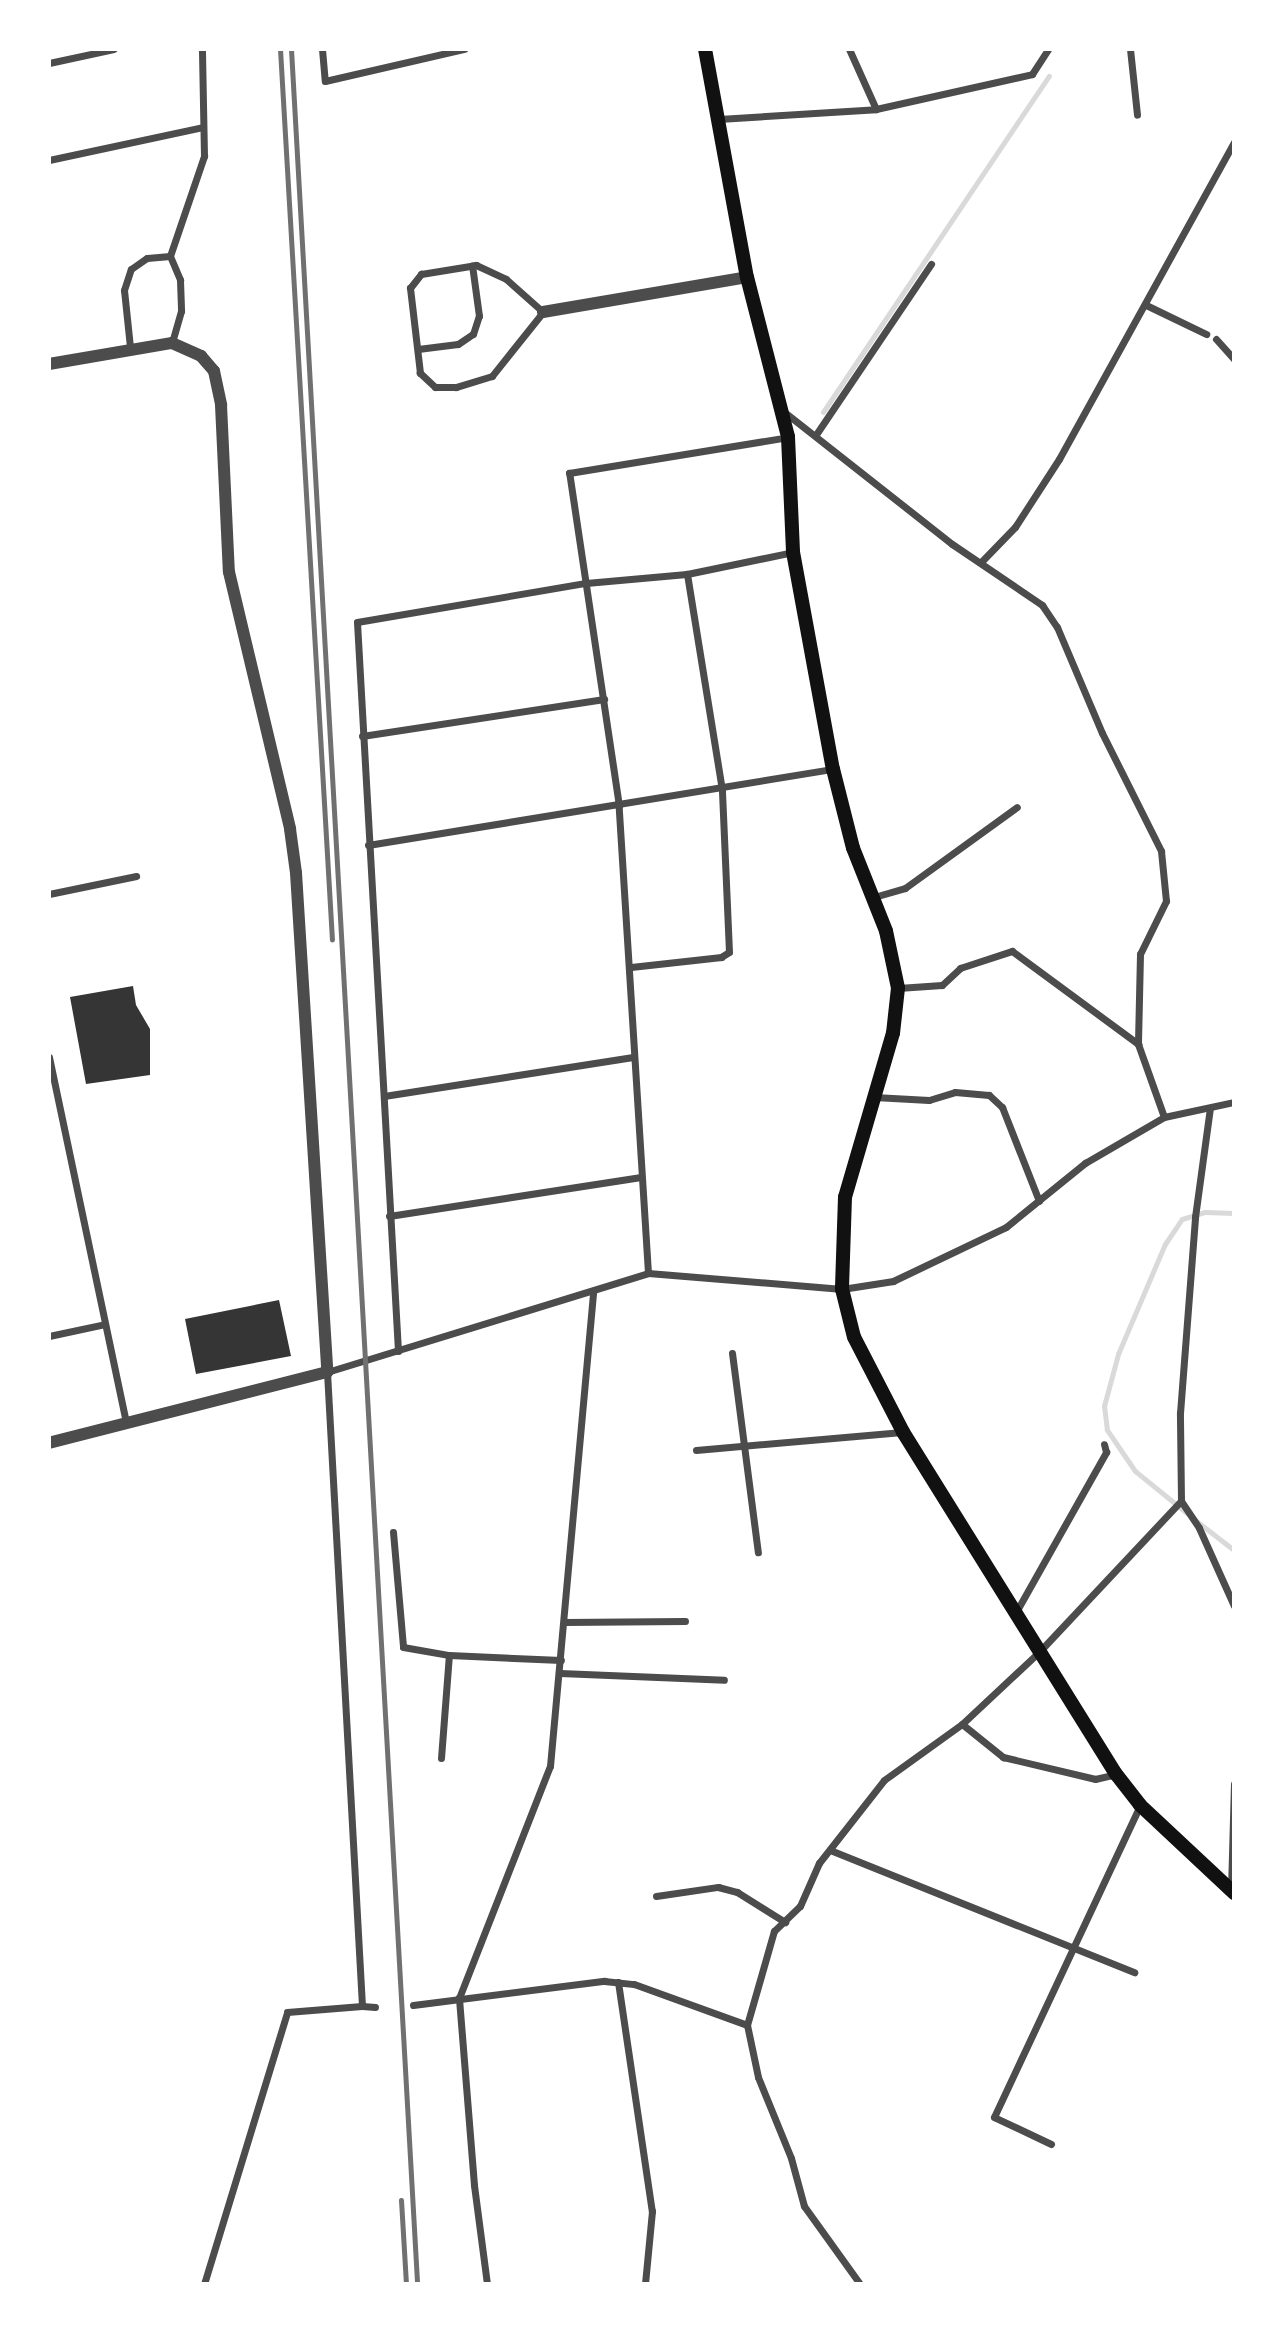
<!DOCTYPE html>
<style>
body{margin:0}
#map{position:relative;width:1283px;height:2333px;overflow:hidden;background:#fff;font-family:Literata,serif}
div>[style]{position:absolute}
.stream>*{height:5px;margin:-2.5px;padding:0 2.5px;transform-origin:2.5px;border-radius:2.5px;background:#d9d9d9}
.building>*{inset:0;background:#353535}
.minor>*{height:7px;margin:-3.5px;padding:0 3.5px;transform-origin:3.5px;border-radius:3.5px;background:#4c4c4c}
.tertiary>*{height:12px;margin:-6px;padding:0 6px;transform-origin:6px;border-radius:6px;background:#4c4c4c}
.secondary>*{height:14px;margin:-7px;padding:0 7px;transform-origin:7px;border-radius:7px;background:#111}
.rail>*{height:5px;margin:-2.5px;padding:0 2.5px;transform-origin:2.5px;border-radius:2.5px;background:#707070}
span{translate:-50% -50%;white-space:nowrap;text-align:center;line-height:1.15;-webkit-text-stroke:7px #fff;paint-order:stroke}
.frame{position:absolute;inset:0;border:51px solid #fff;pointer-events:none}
</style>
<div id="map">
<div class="stream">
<i style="left:823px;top:412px;width:405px;rotate:-56.1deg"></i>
<i style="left:1188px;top:1514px;width:68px;rotate:-140.9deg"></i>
<i style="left:1135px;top:1471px;width:50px;rotate:-124.3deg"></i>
<i style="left:1107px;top:1430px;width:24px;rotate:-97deg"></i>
<i style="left:1104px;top:1406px;width:54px;rotate:-74.9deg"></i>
<i style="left:1118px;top:1354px;width:120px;rotate:-66.9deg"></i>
<i style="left:1165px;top:1244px;width:30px;rotate:-56deg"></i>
<i style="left:1182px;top:1219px;width:24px;rotate:-17deg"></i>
<i style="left:1205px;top:1212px;width:29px;rotate:2deg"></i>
<i style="left:1195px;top:1520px;width:49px;rotate:37.6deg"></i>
</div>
<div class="building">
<i style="clip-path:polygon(133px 986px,136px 1005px,150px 1029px,150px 1075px,86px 1084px,70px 997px)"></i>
<i style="clip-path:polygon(279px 1300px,291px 1356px,196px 1374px,185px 1319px)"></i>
</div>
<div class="minor">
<i style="left:322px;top:49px;width:32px;rotate:85deg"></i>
<i style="left:325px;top:81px;width:143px;rotate:-13deg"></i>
<i style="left:849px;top:49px;width:66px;rotate:65.8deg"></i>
<i style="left:1130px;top:49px;width:66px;rotate:83.9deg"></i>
<i style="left:49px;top:63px;width:66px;rotate:-12.2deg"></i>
<i style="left:719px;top:119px;width:157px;rotate:-3.6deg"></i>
<i style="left:876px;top:109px;width:160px;rotate:-12.6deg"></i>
<i style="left:1032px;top:74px;width:30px;rotate:-57deg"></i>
<i style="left:49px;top:160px;width:157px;rotate:-12.1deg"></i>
<i style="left:170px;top:256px;width:106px;rotate:-71.2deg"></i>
<i style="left:204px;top:156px;width:107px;rotate:-91.1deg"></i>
<i style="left:476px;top:265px;width:33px;rotate:25deg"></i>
<i style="left:506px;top:279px;width:50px;rotate:41.7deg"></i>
<i style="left:543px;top:312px;width:82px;rotate:128.6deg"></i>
<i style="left:492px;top:376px;width:38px;rotate:163deg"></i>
<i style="left:456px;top:387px;width:21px;rotate:180deg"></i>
<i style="left:435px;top:387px;width:21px;rotate:-137deg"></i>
<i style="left:420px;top:373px;width:86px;rotate:-96.7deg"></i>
<i style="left:410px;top:288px;width:18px;rotate:-52deg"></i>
<i style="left:421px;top:274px;width:56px;rotate:-9.3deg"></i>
<i style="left:1146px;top:305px;width:67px;rotate:25.8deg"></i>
<i style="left:1216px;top:339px;width:27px;rotate:48deg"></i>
<i style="left:130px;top:347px;width:57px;rotate:-96deg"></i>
<i style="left:124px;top:290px;width:22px;rotate:-72deg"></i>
<i style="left:131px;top:269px;width:19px;rotate:-35deg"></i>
<i style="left:147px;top:258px;width:23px;rotate:-5deg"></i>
<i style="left:170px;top:256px;width:26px;rotate:67deg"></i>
<i style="left:180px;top:280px;width:31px;rotate:88deg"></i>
<i style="left:181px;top:311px;width:33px;rotate:106deg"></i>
<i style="left:418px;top:349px;width:40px;rotate:-7.1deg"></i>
<i style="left:458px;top:344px;width:18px;rotate:-34deg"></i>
<i style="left:473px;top:334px;width:19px;rotate:-72deg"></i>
<i style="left:479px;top:316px;width:51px;rotate:-97.8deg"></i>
<i style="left:783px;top:411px;width:215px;rotate:38.2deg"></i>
<i style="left:952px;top:544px;width:109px;rotate:34.1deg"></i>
<i style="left:1042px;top:605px;width:27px;rotate:56deg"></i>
<i style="left:1057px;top:627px;width:115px;rotate:67deg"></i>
<i style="left:1102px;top:733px;width:132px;rotate:63.4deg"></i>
<i style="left:1161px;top:851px;width:50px;rotate:84.3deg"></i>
<i style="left:1166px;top:901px;width:59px;rotate:116.1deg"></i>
<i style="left:1140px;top:954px;width:90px;rotate:91.3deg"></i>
<i style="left:1138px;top:1044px;width:77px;rotate:70.4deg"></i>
<i style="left:817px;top:433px;width:204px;rotate:-56deg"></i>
<i style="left:982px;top:561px;width:47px;rotate:-45.9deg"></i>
<i style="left:1015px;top:527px;width:81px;rotate:-57.1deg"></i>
<i style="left:1059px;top:459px;width:362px;rotate:-61.1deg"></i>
<i style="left:362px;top:736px;width:245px;rotate:-8.7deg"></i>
<i style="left:368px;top:845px;width:471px;rotate:-9.3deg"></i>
<i style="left:49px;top:894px;width:89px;rotate:-11.7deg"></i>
<i style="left:874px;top:897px;width:32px;rotate:-16deg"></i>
<i style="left:905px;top:888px;width:138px;rotate:-35.9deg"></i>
<i style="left:631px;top:967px;width:91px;rotate:-6.3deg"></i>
<i style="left:721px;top:957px;width:9px;rotate:-32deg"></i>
<i style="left:729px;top:952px;width:162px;rotate:-92.5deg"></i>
<i style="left:722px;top:790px;width:219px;rotate:-99.2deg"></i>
<i style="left:898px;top:988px;width:44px;rotate:-3.9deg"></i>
<i style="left:942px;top:985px;width:25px;rotate:-43deg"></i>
<i style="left:960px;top:968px;width:55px;rotate:-18.1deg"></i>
<i style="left:1012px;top:951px;width:157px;rotate:36.4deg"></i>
<i style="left:49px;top:1057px;width:373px;rotate:78.1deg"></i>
<i style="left:384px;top:1096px;width:252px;rotate:-8.9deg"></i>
<i style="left:874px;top:1097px;width:55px;rotate:3.1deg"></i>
<i style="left:929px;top:1100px;width:27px;rotate:-17deg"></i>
<i style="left:955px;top:1092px;width:34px;rotate:5deg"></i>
<i style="left:989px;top:1095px;width:18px;rotate:43deg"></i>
<i style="left:1002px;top:1107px;width:101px;rotate:68.5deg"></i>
<i style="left:389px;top:1216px;width:255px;rotate:-8.8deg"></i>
<i style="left:648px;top:1273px;width:468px;rotate:-93.6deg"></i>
<i style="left:619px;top:806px;width:337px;rotate:-98.5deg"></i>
<i style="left:569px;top:473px;width:222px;rotate:-9.3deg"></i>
<i style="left:49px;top:1336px;width:57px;rotate:-12.1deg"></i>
<i style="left:398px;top:1351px;width:730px;rotate:-93.22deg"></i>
<i style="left:357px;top:622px;width:232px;rotate:-9.7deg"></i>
<i style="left:586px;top:583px;width:101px;rotate:-5.1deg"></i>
<i style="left:687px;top:574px;width:108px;rotate:-11.7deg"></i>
<i style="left:732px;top:1353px;width:201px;rotate:82.6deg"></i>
<i style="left:696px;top:1450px;width:207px;rotate:-5deg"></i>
<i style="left:1181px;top:1501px;width:32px;rotate:56deg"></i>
<i style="left:1199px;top:1528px;width:85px;rotate:65.8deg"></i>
<i style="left:393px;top:1532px;width:115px;rotate:85deg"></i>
<i style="left:403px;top:1647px;width:47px;rotate:9.9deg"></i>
<i style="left:449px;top:1655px;width:112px;rotate:2.6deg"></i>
<i style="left:1016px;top:1612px;width:184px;rotate:-60.6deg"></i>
<i style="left:1106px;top:1452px;width:8px;rotate:-104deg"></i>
<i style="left:564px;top:1622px;width:121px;rotate:-0.5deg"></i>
<i style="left:560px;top:1673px;width:164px;rotate:2.4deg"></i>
<i style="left:962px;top:1724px;width:53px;rotate:38.8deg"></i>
<i style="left:1003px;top:1757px;width:95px;rotate:13.4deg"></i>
<i style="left:1095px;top:1779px;width:22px;rotate:-13deg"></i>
<i style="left:441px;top:1758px;width:103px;rotate:-85.6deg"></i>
<i style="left:830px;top:1850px;width:328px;rotate:21.9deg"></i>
<i style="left:1231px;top:1890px;width:106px;rotate:-88.4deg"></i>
<i style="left:656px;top:1896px;width:63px;rotate:-8.3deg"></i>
<i style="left:718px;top:1887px;width:20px;rotate:15deg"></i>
<i style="left:737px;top:1892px;width:57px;rotate:32deg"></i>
<i style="left:618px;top:1982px;width:232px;rotate:81.6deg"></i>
<i style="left:652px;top:2211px;width:73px;rotate:95.5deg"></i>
<i style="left:413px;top:2005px;width:193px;rotate:-7.2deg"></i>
<i style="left:604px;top:1981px;width:30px;rotate:6deg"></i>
<i style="left:634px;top:1984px;width:120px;rotate:19.9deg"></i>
<i style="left:362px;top:2006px;width:13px;rotate:4deg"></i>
<i style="left:1051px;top:2144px;width:63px;rotate:-154.7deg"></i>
<i style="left:994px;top:2117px;width:344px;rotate:-64.9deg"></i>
<i style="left:204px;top:2284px;width:284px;rotate:-73deg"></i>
<i style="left:287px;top:2012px;width:75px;rotate:-4.6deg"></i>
<i style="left:362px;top:2006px;width:635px;rotate:-93.16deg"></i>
<i style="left:327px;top:1372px;width:336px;rotate:-17.1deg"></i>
<i style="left:648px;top:1273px;width:195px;rotate:4.7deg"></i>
<i style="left:842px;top:1289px;width:52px;rotate:-8.9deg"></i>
<i style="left:893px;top:1281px;width:125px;rotate:-25.5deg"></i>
<i style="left:1006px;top:1227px;width:102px;rotate:-39deg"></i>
<i style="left:1085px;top:1163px;width:91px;rotate:-30.2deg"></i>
<i style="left:1164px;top:1117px;width:72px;rotate:-12.1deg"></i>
<i style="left:487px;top:2284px;width:100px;rotate:-97.5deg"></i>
<i style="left:474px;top:2185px;width:188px;rotate:-94.6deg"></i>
<i style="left:459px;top:1998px;width:249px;rotate:-68.6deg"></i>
<i style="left:550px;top:1766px;width:477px;rotate:-84.8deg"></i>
<i style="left:860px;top:2284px;width:96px;rotate:-125.7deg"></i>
<i style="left:804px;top:2206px;width:50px;rotate:-105.2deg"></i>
<i style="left:791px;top:2158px;width:87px;rotate:-112.2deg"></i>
<i style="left:758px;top:2077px;width:53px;rotate:-101.9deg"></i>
<i style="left:747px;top:2025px;width:98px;rotate:-74deg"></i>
<i style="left:774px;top:1931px;width:36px;rotate:-44deg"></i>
<i style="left:800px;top:1906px;width:47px;rotate:-66.2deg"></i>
<i style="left:819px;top:1863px;width:105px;rotate:-51.9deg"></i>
<i style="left:884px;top:1780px;width:96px;rotate:-35.7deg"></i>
<i style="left:962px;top:1724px;width:105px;rotate:-43.1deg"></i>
<i style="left:1039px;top:1652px;width:207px;rotate:-46.8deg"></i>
<i style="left:1181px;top:1501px;width:88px;rotate:-90.7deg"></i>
<i style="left:1180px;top:1413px;width:197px;rotate:-85.6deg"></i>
<i style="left:1195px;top:1217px;width:110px;rotate:-82.2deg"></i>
</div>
<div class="tertiary">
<i style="left:543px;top:312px;width:207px;rotate:-9.7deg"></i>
<i style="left:49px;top:364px;width:125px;rotate:-9.7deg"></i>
<i style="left:172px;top:343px;width:32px;rotate:24deg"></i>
<i style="left:201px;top:356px;width:20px;rotate:49deg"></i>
<i style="left:214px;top:371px;width:35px;rotate:78deg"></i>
<i style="left:221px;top:405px;width:167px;rotate:87.3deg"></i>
<i style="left:229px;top:572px;width:264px;rotate:76.6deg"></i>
<i style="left:290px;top:829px;width:44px;rotate:82.2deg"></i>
<i style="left:296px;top:873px;width:500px;rotate:86.4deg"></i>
<i style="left:327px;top:1372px;width:287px;rotate:165.7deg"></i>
</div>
<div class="secondary">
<i style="left:705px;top:49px;width:232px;rotate:79.6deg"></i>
<i style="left:747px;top:277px;width:165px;rotate:75.6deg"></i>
<i style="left:788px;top:437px;width:115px;rotate:87.5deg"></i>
<i style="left:793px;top:552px;width:221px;rotate:79.6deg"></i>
<i style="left:833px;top:769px;width:81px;rotate:75.8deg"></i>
<i style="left:853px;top:848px;width:89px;rotate:68.3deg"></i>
<i style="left:886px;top:931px;width:58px;rotate:78.1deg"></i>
<i style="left:898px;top:988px;width:45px;rotate:96.3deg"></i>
<i style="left:893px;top:1033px;width:171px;rotate:106.3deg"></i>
<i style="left:845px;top:1197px;width:92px;rotate:91.9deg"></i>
<i style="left:842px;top:1289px;width:49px;rotate:76deg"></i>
<i style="left:854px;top:1337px;width:107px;rotate:62.7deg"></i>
<i style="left:903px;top:1432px;width:403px;rotate:58.1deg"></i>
<i style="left:1116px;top:1774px;width:39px;rotate:52deg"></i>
<i style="left:1140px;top:1805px;width:129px;rotate:43.1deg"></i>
</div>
<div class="rail">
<i style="left:280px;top:49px;width:892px;rotate:86.66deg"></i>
<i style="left:291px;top:49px;width:2239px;rotate:86.77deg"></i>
<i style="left:401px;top:2200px;width:84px;rotate:86.6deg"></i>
</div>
<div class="frame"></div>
</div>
